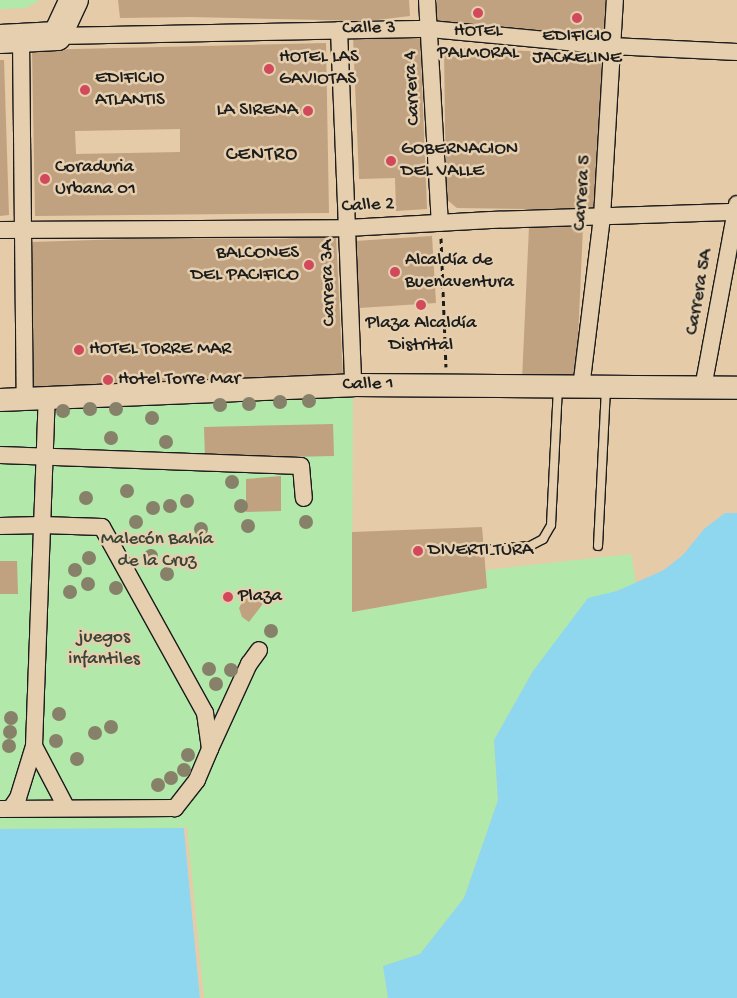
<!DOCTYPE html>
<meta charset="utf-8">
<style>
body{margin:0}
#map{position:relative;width:737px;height:998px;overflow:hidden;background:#e6cba8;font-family:"Gochi Hand",sans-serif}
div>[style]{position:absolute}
.green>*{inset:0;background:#b2e8aa}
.water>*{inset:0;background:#8ed7ef}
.pier>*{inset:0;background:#e6cba8}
.building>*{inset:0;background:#c0a180}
.path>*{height:3px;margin-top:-1.5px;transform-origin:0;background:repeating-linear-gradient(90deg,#1c1c1c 0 5px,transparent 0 9px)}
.roads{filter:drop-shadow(1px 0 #1c1c1c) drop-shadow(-1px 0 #1c1c1c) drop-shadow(0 1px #1c1c1c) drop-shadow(0 -1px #1c1c1c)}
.lane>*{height:8px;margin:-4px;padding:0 4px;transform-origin:4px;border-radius:4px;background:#e5cfae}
.street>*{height:16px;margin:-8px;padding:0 8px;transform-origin:8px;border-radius:8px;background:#e5cfae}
.secondary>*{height:22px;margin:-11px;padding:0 11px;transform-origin:11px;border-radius:11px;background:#e5cfae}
.highway>*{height:28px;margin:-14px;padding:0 14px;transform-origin:14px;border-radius:14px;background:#e5cfae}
.trees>*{width:14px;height:14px;margin:-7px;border-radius:50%;background:#87816a}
.dots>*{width:14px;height:14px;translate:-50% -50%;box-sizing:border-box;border:2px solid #e5cfae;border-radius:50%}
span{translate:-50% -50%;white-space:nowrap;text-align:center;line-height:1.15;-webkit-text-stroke:5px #e5cfae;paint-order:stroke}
.street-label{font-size:19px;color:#1c1c1c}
.poi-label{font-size:19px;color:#1c1c1c}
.left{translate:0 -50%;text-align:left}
.right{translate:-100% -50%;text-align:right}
.park-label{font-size:19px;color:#3a4538}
.neighbourhood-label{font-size:20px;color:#1c1c1c;letter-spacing:1px}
</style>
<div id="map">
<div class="green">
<i style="clip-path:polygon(0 0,40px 0,26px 8px,6px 9px,0 9px)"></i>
<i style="clip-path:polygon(353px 385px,352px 612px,487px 588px,486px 570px,631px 554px,636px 584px,616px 591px,533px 671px,494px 740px,498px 800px,464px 898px,420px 954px,383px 966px,388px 998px,204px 998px,187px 827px,184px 827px,200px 998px,0 998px,0 400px)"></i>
</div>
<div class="water">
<i style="clip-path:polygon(725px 513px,737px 513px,737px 998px,388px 998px,383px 966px,420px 954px,464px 898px,498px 800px,494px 740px,533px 671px,588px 598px,617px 591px,664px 570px,683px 555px,704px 529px)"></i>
<i style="clip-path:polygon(184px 828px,200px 998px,0 998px,0 829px)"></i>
</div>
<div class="pier">
<i style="clip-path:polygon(186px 827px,187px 827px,203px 998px,200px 998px,184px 828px)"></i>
</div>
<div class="building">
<i style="clip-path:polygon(118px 0,409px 0,410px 16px,368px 21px,191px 17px,120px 18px)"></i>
<i style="clip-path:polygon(437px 0,607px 0,604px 39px,437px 22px)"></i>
<i style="clip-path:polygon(420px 33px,427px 209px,396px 211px,395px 178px,359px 179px,353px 37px)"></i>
<i style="clip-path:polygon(evenodd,326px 43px,329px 213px,35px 216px,32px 50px,326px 43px,180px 129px,180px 152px,76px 154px,75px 131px,180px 129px)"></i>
<i style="clip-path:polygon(444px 47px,547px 52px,606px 59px,595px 210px,457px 208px,446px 199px)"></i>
<i style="clip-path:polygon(0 60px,4px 60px,9px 215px,0 216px)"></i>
<i style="clip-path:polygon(529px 227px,583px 227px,576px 383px,522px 380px)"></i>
<i style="clip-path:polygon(336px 236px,343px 377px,33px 392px,31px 242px,158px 238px,280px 239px)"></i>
<i style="clip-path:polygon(432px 236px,436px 303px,359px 308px,355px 241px)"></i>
<i style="clip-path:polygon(333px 424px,334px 456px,205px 459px,204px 427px)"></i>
<i style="clip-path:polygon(281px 476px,281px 511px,246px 512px,246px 479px)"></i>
<i style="clip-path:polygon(482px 527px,487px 588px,352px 612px,352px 532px)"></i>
<i style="clip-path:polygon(0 561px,17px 561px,18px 594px,0 594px)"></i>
<i style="clip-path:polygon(253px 595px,265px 601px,249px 622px,242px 617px,239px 608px,245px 597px)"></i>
</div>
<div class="path">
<i style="left:441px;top:238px;width:129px;rotate:87.8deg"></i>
</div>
<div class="roads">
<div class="lane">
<i style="left:598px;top:546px;width:157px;rotate:-87.1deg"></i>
<i style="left:487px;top:550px;width:43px;rotate:-5.3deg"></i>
<i style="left:530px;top:546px;width:15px;rotate:-28deg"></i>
<i style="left:543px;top:539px;width:16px;rotate:-60deg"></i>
<i style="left:551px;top:525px;width:137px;rotate:-87.1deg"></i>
</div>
<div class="street">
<i style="left:427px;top:0;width:223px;rotate:86.7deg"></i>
<i style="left:339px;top:30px;width:355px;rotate:87.7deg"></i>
<i style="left:57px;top:36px;width:373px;rotate:-1.1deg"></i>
<i style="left:430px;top:29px;width:182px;rotate:5.4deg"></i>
<i style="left:611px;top:46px;width:126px;rotate:2.7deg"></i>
<i style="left:21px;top:39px;width:360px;rotate:89.4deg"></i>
<i style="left:0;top:230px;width:347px;rotate:-0.3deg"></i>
<i style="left:347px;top:228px;width:144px;rotate:-3.2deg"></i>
<i style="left:491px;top:220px;width:246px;rotate:-1.9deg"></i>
<i style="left:581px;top:388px;width:172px;rotate:-83deg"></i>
<i style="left:602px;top:217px;width:217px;rotate:-86.6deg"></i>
<i style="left:703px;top:388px;width:187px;rotate:-79.5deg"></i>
<i style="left:0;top:455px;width:301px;rotate:2.1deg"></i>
<i style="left:301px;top:466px;width:32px;rotate:85deg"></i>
<i style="left:0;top:526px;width:42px;rotate:-1.4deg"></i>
<i style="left:42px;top:525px;width:60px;rotate:1.9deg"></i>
<i style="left:102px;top:527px;width:213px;rotate:61deg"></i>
<i style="left:205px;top:713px;width:36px;rotate:82deg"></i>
<i style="left:210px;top:749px;width:34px;rotate:113deg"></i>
<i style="left:197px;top:780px;width:36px;rotate:128deg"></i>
<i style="left:175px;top:808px;width:175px;rotate:179.7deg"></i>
<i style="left:34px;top:746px;width:69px;rotate:62.3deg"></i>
<i style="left:210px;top:749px;width:94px;rotate:-65.4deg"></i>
<i style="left:249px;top:664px;width:17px;rotate:-54deg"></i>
<i style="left:11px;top:808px;width:12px;rotate:-55deg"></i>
<i style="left:18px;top:798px;width:54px;rotate:-72.9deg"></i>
<i style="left:34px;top:746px;width:348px;rotate:-87.9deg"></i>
</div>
<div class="secondary">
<i style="left:0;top:400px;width:353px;rotate:-2.4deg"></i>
<i style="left:353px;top:385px;width:384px;rotate:0.4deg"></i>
</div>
<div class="highway">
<i style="left:0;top:39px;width:57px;rotate:-3deg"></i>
<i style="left:57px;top:36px;width:40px;rotate:-65deg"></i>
</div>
</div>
<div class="trees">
<i style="left:309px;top:401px"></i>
<i style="left:280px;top:402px"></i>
<i style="left:249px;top:404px"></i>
<i style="left:220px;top:405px"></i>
<i style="left:90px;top:409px"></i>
<i style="left:116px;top:409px"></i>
<i style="left:63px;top:411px"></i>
<i style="left:152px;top:418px"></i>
<i style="left:111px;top:438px"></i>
<i style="left:166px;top:442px"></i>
<i style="left:232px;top:482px"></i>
<i style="left:127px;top:491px"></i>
<i style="left:86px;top:498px"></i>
<i style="left:187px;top:501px"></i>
<i style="left:170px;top:506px"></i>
<i style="left:241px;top:506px"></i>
<i style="left:153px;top:508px"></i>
<i style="left:136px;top:522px"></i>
<i style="left:306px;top:522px"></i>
<i style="left:248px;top:526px"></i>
<i style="left:201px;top:529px"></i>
<i style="left:151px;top:556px"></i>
<i style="left:89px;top:558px"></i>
<i style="left:75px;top:570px"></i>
<i style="left:167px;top:574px"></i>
<i style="left:88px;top:584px"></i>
<i style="left:116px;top:588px"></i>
<i style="left:70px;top:592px"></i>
<i style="left:271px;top:631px"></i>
<i style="left:209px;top:669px"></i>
<i style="left:231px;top:670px"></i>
<i style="left:216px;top:684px"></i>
<i style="left:59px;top:714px"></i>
<i style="left:11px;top:718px"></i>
<i style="left:111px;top:727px"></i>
<i style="left:10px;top:732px"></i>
<i style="left:95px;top:733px"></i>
<i style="left:56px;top:741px"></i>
<i style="left:9px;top:746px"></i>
<i style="left:188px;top:755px"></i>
<i style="left:77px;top:759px"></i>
<i style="left:184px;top:770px"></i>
<i style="left:171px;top:778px"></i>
<i style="left:158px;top:785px"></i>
</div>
<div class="dots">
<i style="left:478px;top:13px;background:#d1495b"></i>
<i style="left:577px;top:18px;background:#d1495b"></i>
<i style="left:269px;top:69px;background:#d1495b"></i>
<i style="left:85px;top:90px;background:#d1495b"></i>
<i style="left:308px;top:111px;background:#d1495b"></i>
<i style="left:391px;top:161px;background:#d1495b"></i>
<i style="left:45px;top:179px;background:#d1495b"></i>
<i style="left:309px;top:265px;background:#d1495b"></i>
<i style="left:395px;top:272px;background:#d1495b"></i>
<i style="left:421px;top:305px;background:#d1495b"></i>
<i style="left:79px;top:350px;background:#d1495b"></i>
<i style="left:108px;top:380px;background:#d1495b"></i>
<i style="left:418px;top:551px;background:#d1495b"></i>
<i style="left:228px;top:597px;background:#d1495b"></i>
</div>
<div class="street-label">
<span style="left:369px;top:29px;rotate:-1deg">Calle 3</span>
<span style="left:413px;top:88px;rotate:-93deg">Carrera 4</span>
<span style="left:583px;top:193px;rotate:-86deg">Carrera 5</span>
<span style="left:368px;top:206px;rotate:-3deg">Calle 2</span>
<span style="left:329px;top:283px;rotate:-92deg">Carrera 3A</span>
<span style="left:700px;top:292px;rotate:-80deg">Carrera 5A</span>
<span style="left:368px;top:385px;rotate:-1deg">Calle 1</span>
</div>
<div class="poi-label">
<span style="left:478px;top:43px">HOTEL<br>PALMORAL</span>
<span style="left:577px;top:48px">EDIFICIO<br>JACKELINE</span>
<span class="left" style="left:279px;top:69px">HOTEL LAS<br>GAVIOTAS</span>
<span class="left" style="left:95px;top:90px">EDIFICIO<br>ATLANTIS</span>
<span class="right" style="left:298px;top:111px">LA SIRENA</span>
<span class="left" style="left:401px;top:161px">GOBERNACION<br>DEL VALLE</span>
<span class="left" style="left:55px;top:179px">Coraduria<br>Urbana 01</span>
<span class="right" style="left:299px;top:265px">BALCONES<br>DEL PACIFICO</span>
<span class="left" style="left:405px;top:272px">Alcaldía de<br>Buenaventura</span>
<span style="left:421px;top:335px">Plaza Alcaldía<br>Distrital</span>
<span class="left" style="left:89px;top:350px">HOTEL TORRE MAR</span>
<span class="left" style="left:118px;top:380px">Hotel Torre Mar</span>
<span class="left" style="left:428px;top:551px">DIVERTI TURA</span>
<span class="left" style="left:238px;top:597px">Plaza</span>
</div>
<div class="park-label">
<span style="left:157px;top:551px">Malecón Bahía<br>de la Cruz</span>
<span style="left:104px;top:649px">juegos<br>infantiles</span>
</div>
<div class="neighbourhood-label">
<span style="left:262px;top:155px">CENTRO</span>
</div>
</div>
